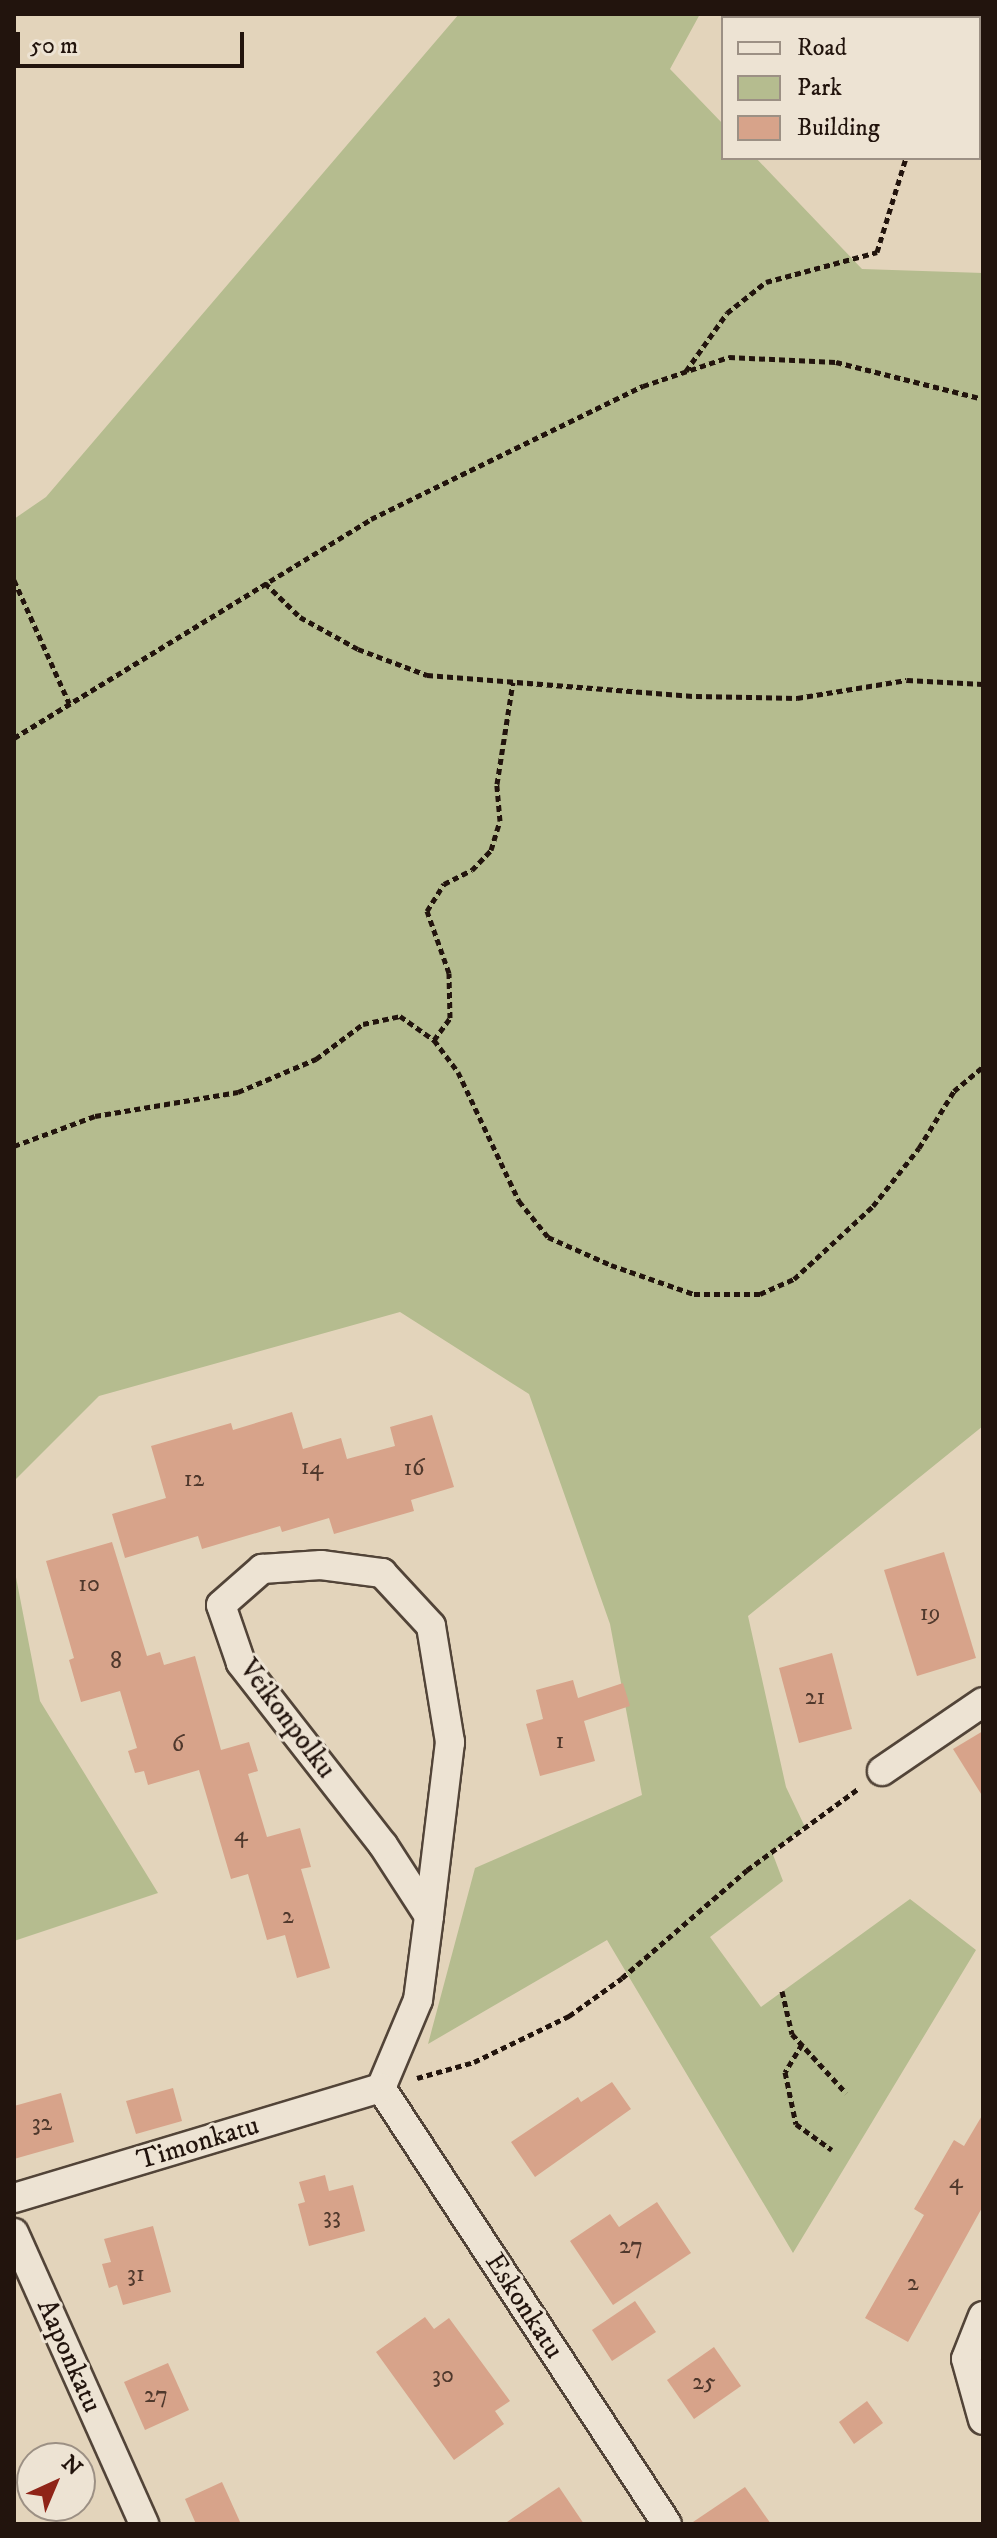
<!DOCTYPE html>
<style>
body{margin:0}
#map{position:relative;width:997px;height:2538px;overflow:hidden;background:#e3d4bb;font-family:"IM FELL DW Pica",serif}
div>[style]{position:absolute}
.green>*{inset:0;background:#b5bc8f}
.building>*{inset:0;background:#d7a38a}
.path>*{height:5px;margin-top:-2.5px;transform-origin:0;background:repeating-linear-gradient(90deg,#22140d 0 6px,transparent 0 10px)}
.roads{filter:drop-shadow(2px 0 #524438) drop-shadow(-2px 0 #524438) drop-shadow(0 2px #524438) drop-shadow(0 -2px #524438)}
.minor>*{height:28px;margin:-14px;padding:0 14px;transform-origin:14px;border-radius:14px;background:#ede3d3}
span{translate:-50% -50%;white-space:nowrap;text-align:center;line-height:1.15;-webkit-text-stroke:6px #ede3d3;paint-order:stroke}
.number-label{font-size:24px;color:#4f382c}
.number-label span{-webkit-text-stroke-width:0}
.street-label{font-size:28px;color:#22140d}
.frame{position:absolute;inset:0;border:16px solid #22140d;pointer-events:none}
.legend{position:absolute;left:721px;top:16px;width:260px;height:144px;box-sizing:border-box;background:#ede3d3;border:2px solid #9c9084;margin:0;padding:10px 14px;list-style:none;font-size:24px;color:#22140d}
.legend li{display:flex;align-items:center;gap:16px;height:40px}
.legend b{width:40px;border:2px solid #9c9084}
.north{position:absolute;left:16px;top:2442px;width:80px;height:80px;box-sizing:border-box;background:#ede3d3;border:2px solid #9c9084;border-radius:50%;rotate:44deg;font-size:22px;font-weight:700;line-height:32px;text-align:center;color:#22140d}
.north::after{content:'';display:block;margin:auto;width:28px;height:36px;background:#8f2418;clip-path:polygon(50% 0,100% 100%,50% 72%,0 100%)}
.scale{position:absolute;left:16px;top:32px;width:228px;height:36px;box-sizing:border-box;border:4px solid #22140d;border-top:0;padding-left:10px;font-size:24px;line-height:28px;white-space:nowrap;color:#22140d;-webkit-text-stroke:6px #ede3d3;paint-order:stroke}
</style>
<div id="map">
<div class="green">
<i style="clip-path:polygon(459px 14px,700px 14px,670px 69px,723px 124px,723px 158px,756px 158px,862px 269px,983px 273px,983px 1426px,748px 1616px,786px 1787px,805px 1827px,772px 1852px,783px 1881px,710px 1937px,761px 2007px,910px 1899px,976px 1950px,793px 2253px,607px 1940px,428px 2044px,475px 1868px,642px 1795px,610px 1624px,529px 1394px,400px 1312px,99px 1396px,14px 1481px,14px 519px,46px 497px)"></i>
<i style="clip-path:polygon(14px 1567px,40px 1701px,158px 1893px,14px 1941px)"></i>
</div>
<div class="building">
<i style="clip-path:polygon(292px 1412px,303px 1449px,341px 1438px,347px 1459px,395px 1446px,390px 1427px,432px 1415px,454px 1487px,411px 1500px,414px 1511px,334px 1534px,329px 1518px,282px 1532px,280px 1526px,202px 1549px,198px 1536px,125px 1558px,112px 1514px,166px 1498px,151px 1446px,231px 1423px,233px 1430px)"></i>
<i style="clip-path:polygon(112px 1542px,147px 1656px,160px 1652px,164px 1665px,195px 1656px,221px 1750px,249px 1742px,258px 1771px,248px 1774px,267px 1837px,300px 1828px,311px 1867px,301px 1869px,330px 1968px,297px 1978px,285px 1935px,267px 1940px,248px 1874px,231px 1879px,199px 1770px,148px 1785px,144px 1771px,135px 1773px,128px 1751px,137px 1748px,120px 1691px,81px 1702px,69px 1660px,74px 1658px,46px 1561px)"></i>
<i style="clip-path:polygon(944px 1552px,976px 1658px,917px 1676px,884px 1570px)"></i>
<i style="clip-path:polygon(832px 1653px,852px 1729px,799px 1743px,779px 1668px)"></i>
<i style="clip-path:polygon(573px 1680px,578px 1698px,623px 1683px,630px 1706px,584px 1721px,595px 1761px,540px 1776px,526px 1724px,543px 1719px,536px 1690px)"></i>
<i style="clip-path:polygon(983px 1731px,983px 1797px,953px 1749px)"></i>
<i style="clip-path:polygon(612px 2082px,631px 2109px,535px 2177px,511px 2142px,578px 2097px,581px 2102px)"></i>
<i style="clip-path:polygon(173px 2088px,182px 2121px,136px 2134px,126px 2101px)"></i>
<i style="clip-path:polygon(61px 2093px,74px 2142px,14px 2159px,14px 2106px)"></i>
<i style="clip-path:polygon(983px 2114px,983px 2206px,908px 2342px,865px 2318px,924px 2215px,914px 2209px,954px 2140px,964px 2146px)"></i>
<i style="clip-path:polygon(325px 2175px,329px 2191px,353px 2185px,365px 2231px,309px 2246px,298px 2204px,305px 2202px,299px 2182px)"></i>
<i style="clip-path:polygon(657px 2202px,691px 2253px,613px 2305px,570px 2241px,610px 2214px,619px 2227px)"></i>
<i style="clip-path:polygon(153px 2226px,171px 2292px,123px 2305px,117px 2285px,109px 2288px,102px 2264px,111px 2262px,104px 2239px)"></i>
<i style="clip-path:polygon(635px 2301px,656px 2332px,612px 2361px,592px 2330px)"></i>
<i style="clip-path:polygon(425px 2317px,434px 2329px,449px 2318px,510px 2401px,495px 2411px,504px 2424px,454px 2460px,376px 2352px)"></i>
<i style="clip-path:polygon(714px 2347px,741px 2386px,694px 2419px,667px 2380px)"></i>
<i style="clip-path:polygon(168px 2363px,189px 2410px,145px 2430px,124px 2382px)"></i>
<i style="clip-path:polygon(867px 2401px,883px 2423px,854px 2444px,839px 2422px)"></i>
<i style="clip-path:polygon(222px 2482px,241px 2524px,196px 2524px,185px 2499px)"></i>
<i style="clip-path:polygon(559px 2487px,584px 2524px,504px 2524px)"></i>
<i style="clip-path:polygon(745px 2487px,771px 2524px,690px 2524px)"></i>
</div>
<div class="path">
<i style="left:686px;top:371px;width:71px;rotate:-54.7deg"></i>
<i style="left:727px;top:313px;width:50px;rotate:-38.5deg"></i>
<i style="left:766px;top:282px;width:115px;rotate:-15.1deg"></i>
<i style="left:877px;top:252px;width:98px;rotate:-72.9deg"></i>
<i style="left:14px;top:580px;width:135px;rotate:65.9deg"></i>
<i style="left:265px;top:583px;width:49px;rotate:44.2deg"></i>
<i style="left:300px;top:617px;width:66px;rotate:28.9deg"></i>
<i style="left:358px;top:649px;width:74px;rotate:20.6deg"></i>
<i style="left:427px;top:675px;width:270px;rotate:4.5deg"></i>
<i style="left:696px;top:696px;width:101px;rotate:1.1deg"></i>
<i style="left:797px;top:698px;width:111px;rotate:-9.3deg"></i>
<i style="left:907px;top:680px;width:76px;rotate:3deg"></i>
<i style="left:14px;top:738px;width:419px;rotate:-31.5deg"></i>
<i style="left:371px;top:519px;width:303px;rotate:-26.1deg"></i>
<i style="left:643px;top:386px;width:91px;rotate:-18.6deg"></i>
<i style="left:729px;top:357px;width:107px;rotate:2.7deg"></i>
<i style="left:836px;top:362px;width:152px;rotate:14.1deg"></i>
<i style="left:434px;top:1040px;width:27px;rotate:-54deg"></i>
<i style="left:450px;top:1018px;width:45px;rotate:-91.3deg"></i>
<i style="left:449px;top:973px;width:66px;rotate:-109.5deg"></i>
<i style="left:427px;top:911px;width:32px;rotate:-58deg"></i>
<i style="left:444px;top:884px;width:31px;rotate:-27deg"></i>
<i style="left:472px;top:870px;width:28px;rotate:-46deg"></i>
<i style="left:491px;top:850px;width:30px;rotate:-73deg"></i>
<i style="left:500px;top:821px;width:37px;rotate:-95deg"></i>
<i style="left:497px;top:784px;width:103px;rotate:-81.1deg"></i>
<i style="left:14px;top:1146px;width:86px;rotate:-20.3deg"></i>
<i style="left:95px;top:1116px;width:145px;rotate:-9.5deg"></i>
<i style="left:238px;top:1092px;width:85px;rotate:-22.9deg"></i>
<i style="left:316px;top:1059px;width:59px;rotate:-36.7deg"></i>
<i style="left:363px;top:1024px;width:38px;rotate:-12deg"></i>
<i style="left:400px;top:1016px;width:42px;rotate:35.2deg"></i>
<i style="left:434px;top:1040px;width:40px;rotate:53deg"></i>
<i style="left:458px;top:1072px;width:143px;rotate:64.7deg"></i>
<i style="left:519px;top:1201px;width:46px;rotate:51.1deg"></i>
<i style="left:548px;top:1237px;width:69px;rotate:24deg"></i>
<i style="left:611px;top:1265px;width:88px;rotate:19.3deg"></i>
<i style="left:694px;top:1294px;width:66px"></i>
<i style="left:760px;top:1294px;width:37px;rotate:-24deg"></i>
<i style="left:794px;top:1279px;width:108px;rotate:-42.7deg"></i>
<i style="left:873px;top:1206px;width:74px;rotate:-51.6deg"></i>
<i style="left:919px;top:1148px;width:67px;rotate:-58.4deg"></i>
<i style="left:954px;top:1091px;width:38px;rotate:-40deg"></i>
<i style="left:782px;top:1991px;width:44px;rotate:76.9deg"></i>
<i style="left:792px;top:2034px;width:80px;rotate:47.5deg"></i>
<i style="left:802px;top:2044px;width:33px;rotate:121deg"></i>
<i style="left:785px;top:2072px;width:53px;rotate:78.1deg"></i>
<i style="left:796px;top:2124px;width:44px;rotate:35.8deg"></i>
<i style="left:417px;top:2078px;width:59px;rotate:-15.7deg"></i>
<i style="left:474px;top:2062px;width:106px;rotate:-25.8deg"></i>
<i style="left:569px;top:2016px;width:65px;rotate:-35.6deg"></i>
<i style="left:622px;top:1978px;width:165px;rotate:-40.8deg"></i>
<i style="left:747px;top:1870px;width:139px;rotate:-36.2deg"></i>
</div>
<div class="roads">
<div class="minor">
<i style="left:979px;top:45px;width:4px"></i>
<i style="left:882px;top:1771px;width:122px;rotate:-34.3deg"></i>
<i style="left:381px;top:2088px;width:95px;rotate:-67.2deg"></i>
<i style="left:418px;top:2000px;width:85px;rotate:-82.5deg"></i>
<i style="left:429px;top:1916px;width:85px;rotate:-122.9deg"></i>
<i style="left:383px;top:1845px;width:231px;rotate:-128deg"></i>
<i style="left:241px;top:1663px;width:61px;rotate:-109deg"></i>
<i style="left:221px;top:1605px;width:55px;rotate:-41.3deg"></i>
<i style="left:262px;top:1569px;width:59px;rotate:-3.9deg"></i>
<i style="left:321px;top:1565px;width:62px;rotate:7.5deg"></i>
<i style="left:382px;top:1573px;width:72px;rotate:47.2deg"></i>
<i style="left:431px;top:1626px;width:118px;rotate:80.7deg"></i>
<i style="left:450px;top:1742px;width:175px;rotate:96.9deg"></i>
<i style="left:381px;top:2088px;width:521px;rotate:56.74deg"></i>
<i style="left:14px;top:2198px;width:383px;rotate:-16.7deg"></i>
<i style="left:14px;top:2233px;width:319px;rotate:65.9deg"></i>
<i style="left:983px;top:2316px;width:46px;rotate:111.6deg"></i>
<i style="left:966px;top:2359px;width:63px;rotate:74.4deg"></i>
</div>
</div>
<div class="number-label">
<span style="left:312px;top:1468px">14</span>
<span style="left:414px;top:1469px">16</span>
<span style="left:194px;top:1480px">12</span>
<span style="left:89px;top:1585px">10</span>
<span style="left:930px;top:1614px">19</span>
<span style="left:116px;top:1662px">8</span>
<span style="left:815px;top:1698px">21</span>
<span style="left:560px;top:1742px">1</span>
<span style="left:178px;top:1745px">6</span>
<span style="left:241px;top:1835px">4</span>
<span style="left:288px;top:1917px">2</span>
<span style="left:42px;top:2124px">32</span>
<span style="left:956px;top:2182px">4</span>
<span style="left:332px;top:2217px">33</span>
<span style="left:631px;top:2247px">27</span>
<span style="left:136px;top:2275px">31</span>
<span style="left:913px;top:2284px">2</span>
<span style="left:443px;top:2376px">30</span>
<span style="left:704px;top:2383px">25</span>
<span style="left:156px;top:2396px">27</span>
</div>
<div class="street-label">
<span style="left:287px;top:1719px;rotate:53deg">Veikonpolku</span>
<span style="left:198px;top:2143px;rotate:-17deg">Timonkatu</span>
<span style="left:524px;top:2306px;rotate:57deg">Eskonkatu</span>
<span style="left:69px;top:2356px;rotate:66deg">Aaponkatu</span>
</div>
<div class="frame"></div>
<ul class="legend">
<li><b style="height:10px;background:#ede3d3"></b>Road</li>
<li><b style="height:22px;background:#b5bc8f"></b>Park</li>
<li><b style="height:22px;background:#d7a38a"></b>Building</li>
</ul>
<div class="north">N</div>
<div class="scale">50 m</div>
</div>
